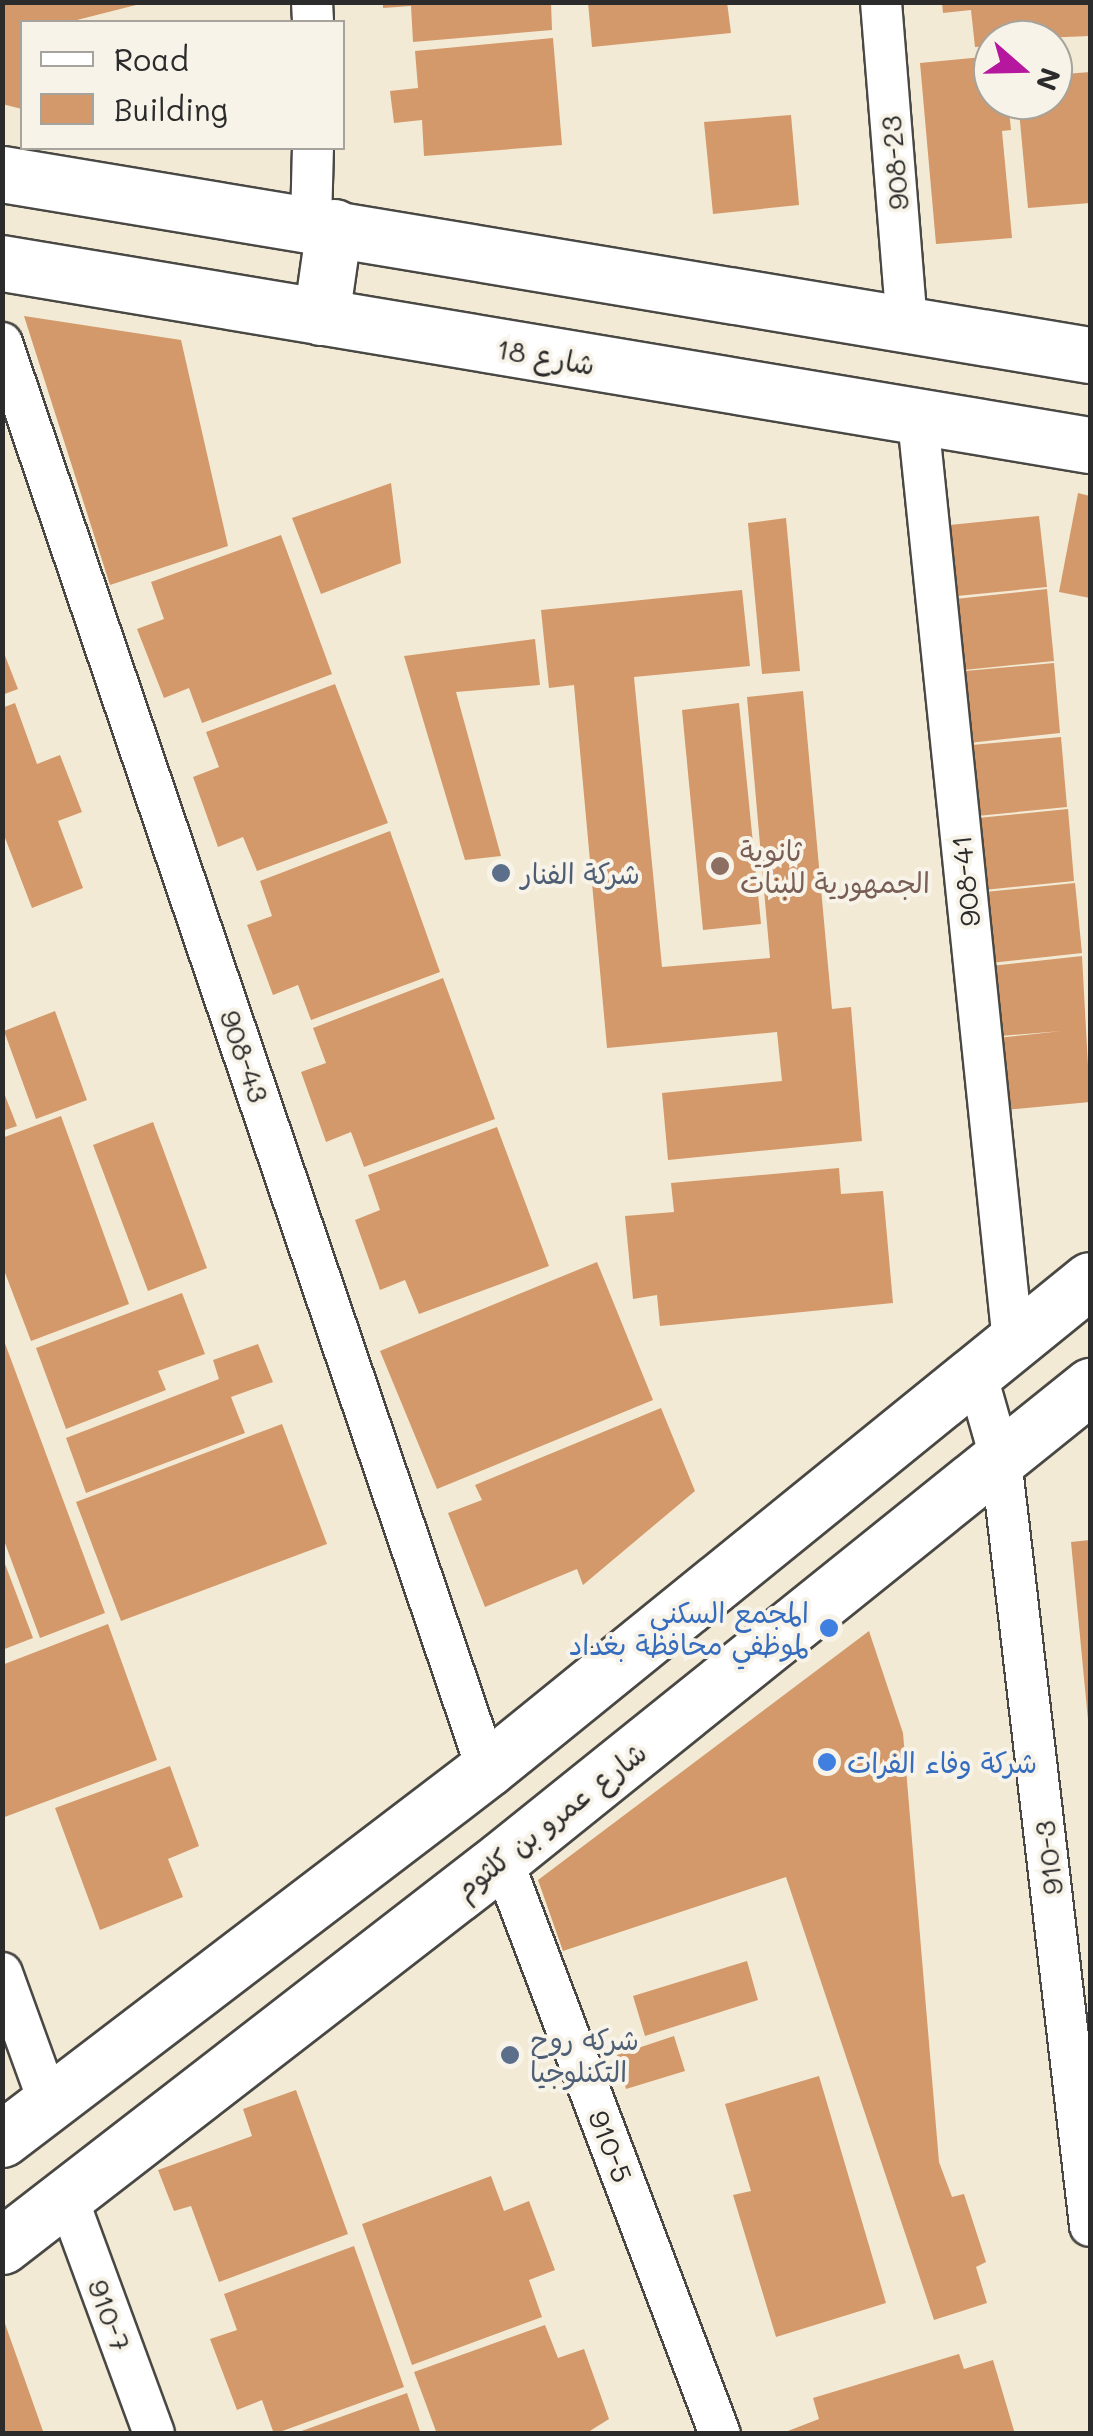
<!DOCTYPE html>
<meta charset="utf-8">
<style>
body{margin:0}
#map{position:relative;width:1093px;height:2436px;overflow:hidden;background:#f2ead4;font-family:Mali,"Playpen Sans Arabic",sans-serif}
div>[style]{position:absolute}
.building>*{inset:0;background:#d4996a}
.roads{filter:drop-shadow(2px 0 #494844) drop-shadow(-2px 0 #494844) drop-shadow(0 2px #494844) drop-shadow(0 -2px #494844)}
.street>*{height:40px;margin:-20px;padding:0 20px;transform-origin:20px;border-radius:20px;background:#fff}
.secondary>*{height:55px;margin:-27.5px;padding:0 27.5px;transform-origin:27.5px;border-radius:27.5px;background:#fff}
.dots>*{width:28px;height:28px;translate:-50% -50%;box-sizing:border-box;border:5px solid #f7f3e8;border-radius:50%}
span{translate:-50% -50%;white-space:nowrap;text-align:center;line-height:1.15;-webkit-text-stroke:8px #f7f3e8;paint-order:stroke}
.street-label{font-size:28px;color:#2b2b2b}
.education-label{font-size:28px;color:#785e54}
.left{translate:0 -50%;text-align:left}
.service-label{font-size:28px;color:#4e5e75}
.shop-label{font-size:28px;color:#366cbe}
.right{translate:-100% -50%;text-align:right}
.frame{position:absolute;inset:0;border:5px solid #2b2b2b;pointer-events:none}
.legend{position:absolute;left:20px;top:20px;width:325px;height:130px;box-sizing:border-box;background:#f7f3e8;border:2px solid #a5a39c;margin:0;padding:12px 18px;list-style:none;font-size:30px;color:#2b2b2b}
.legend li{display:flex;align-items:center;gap:20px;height:50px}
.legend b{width:50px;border:2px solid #a5a39c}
.north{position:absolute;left:973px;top:20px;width:100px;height:100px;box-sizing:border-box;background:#f7f3e8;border:2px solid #a5a39c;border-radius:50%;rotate:110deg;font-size:28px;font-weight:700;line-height:40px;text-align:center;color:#2b2b2b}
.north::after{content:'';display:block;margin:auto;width:35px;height:45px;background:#b5179e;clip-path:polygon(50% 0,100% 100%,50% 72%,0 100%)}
</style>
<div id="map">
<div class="building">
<i style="clip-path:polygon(2px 2px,139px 2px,140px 4px,69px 22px,22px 22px,22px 109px,2px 104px)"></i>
<i style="clip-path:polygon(383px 2px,551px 2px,552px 30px,413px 42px,411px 6px,383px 8px)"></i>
<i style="clip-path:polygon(588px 2px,727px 2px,731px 33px,592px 47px)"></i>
<i style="clip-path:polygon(942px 2px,1090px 2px,1090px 36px,993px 40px,993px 46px,975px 47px,971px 10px,943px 13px)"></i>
<i style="clip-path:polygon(553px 38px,562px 145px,424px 156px,422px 120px,394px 123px,390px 91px,418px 88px,415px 51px)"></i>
<i style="clip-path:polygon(993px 56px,993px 100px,1008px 100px,1011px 130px,1002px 131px,1012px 238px,936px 244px,920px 63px)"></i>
<i style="clip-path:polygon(1090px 72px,1090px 203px,1028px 208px,1018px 100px,1053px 100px,1053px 75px)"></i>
<i style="clip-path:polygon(791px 115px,799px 205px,713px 214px,704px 122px)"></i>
<i style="clip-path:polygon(24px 316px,181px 340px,228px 546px,110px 585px)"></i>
<i style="clip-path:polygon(391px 483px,401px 563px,321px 594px,292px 518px)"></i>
<i style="clip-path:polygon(1078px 493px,1090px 496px,1090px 598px,1059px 592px)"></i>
<i style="clip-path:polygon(1039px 516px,1047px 587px,947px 597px,940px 526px)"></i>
<i style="clip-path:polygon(786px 518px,800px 671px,762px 674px,748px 523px)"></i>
<i style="clip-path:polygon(281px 535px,332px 674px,202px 723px,189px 688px,164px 698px,137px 629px,164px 619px,151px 582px)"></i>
<i style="clip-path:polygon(1047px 589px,1054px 661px,954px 671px,946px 600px)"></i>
<i style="clip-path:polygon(742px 590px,750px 666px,634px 677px,662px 967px,770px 958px,747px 697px,803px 691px,832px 1009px,851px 1007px,862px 1141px,668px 1160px,662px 1093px,782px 1081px,777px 1032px,607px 1048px,574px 685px,549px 688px,541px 610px)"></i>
<i style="clip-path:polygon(535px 639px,540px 685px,456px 692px,501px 856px,465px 860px,404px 656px)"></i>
<i style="clip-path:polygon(2px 648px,18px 689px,2px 695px)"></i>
<i style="clip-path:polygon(1054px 663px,1060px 733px,960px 744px,954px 672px)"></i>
<i style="clip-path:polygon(335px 684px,388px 823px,257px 871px,243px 837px,218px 847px,193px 777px,219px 767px,206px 732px)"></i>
<i style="clip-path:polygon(15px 703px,37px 764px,60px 755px,82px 812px,58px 821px,83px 888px,32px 908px,2px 830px,2px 708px)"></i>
<i style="clip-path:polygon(739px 703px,761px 924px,703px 930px,682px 710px)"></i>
<i style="clip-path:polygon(1061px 737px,1067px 807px,967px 817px,961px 746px)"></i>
<i style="clip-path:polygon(1068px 809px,1074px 881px,974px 891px,968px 819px)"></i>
<i style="clip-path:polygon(390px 831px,440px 972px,311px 1020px,298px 985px,273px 995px,247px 925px,272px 916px,260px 881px)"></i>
<i style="clip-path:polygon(1075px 883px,1082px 953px,981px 964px,975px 893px)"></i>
<i style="clip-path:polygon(1082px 956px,1090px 1102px,995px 1111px,989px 1039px,1062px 1031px,988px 1037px,982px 967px)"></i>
<i style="clip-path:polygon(443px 978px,495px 1119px,364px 1167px,351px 1132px,326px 1142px,301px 1072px,326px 1063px,313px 1028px)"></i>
<i style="clip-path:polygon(55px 1011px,87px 1100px,36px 1119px,4px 1031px)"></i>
<i style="clip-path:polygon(2px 1088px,17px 1126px,2px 1131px)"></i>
<i style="clip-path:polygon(61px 1116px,129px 1304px,31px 1341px,2px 1265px,2px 1138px)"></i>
<i style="clip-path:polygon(153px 1122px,207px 1268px,148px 1291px,93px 1145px)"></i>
<i style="clip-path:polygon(497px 1127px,549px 1266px,419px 1314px,405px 1280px,380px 1290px,355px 1220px,380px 1210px,368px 1175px)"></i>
<i style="clip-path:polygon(839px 1168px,841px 1194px,883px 1191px,893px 1303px,660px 1326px,657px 1295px,633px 1299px,625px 1216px,674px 1212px,671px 1183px)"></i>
<i style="clip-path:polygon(597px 1262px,653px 1400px,437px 1489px,380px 1351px)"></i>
<i style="clip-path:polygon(182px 1293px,205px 1354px,158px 1371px,166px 1390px,66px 1429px,36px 1348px)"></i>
<i style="clip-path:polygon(3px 1338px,105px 1613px,40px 1638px,2px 1535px)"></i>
<i style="clip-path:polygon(258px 1344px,273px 1382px,231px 1397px,245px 1433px,86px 1493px,66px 1438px,219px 1379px,213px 1360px)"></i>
<i style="clip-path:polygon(661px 1408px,695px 1491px,583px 1585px,577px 1569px,485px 1607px,448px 1513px,482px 1500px,475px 1485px)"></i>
<i style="clip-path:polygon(282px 1424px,327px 1544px,121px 1621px,76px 1502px)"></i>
<i style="clip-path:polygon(1090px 1540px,1090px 1720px,1088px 1720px,1071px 1542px)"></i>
<i style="clip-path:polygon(2px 1556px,33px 1638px,2px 1650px)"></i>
<i style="clip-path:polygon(108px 1624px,157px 1760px,2px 1818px,2px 1665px)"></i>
<i style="clip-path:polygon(869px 1631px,903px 1733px,939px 2162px,952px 2197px,964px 2194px,986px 2262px,976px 2267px,987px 2303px,934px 2320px,786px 1877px,563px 1951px,538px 1880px)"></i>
<i style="clip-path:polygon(170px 1766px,199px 1846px,168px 1859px,183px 1897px,100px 1930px,55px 1808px)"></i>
<i style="clip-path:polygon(747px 1961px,758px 2000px,645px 2036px,633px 1996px)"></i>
<i style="clip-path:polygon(674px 2036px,685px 2071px,626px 2089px,617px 2055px)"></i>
<i style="clip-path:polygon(819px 2076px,886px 2303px,776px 2337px,733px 2195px,751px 2191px,725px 2104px)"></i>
<i style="clip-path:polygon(296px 2090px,348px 2234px,219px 2282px,191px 2206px,174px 2211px,158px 2170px,252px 2136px,243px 2109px)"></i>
<i style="clip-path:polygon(491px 2176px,504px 2211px,529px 2201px,555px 2270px,529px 2280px,542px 2317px,412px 2365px,362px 2224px)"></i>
<i style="clip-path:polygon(354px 2246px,404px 2387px,274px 2434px,262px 2400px,237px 2410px,210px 2339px,237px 2330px,224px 2294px)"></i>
<i style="clip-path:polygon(2px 2318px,3px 2318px,44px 2434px,2px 2434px)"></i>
<i style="clip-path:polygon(545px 2325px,558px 2358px,584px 2349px,609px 2419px,585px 2434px,437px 2434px,414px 2372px)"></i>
<i style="clip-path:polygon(959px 2354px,964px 2369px,993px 2360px,1015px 2434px,780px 2434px,819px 2419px,813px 2398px)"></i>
<i style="clip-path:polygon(407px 2393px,421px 2434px,297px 2434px,296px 2433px)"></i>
</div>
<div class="roads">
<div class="street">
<i style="left:312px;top:2px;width:20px;rotate:87deg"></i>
<i style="left:881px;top:2px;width:322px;rotate:85.4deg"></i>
<i style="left:311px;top:223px;width:75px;rotate:-88.5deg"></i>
<i style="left:2px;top:343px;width:1506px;rotate:71.22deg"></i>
<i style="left:918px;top:420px;width:928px;rotate:84.12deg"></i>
<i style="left:976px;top:1373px;width:91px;rotate:74deg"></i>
<i style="left:1001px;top:1460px;width:771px;rotate:83.37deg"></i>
<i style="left:502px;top:1859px;width:615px;rotate:69.24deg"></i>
<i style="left:2px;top:1973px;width:138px;rotate:70.1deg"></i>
<i style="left:67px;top:2197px;width:252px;rotate:69.8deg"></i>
</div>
<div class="secondary">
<i style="left:2px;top:174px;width:1103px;rotate:9.45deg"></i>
<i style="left:2px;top:263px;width:1103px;rotate:9.5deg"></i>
<i style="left:321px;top:317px;width:91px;rotate:-81.8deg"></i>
<i style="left:2px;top:2139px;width:610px;rotate:-37.34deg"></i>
<i style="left:487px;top:1769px;width:776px;rotate:-39.04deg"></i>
<i style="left:2px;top:2246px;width:632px;rotate:-37.74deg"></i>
<i style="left:502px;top:1859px;width:755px;rotate:-38.81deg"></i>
</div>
</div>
<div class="dots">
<i style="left:720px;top:866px;background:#8d6e63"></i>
<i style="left:501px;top:873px;background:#5c6f8a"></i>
<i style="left:829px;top:1628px;background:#3f7fe0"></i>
<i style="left:827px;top:1762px;background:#3f7fe0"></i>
<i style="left:510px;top:2055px;background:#5c6f8a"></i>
</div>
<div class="street-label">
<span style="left:894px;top:163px;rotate:-95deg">908-23</span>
<span style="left:546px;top:356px;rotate:10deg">شارع 18</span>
<span style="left:965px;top:881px;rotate:-96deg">908-41</span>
<span style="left:245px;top:1056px;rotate:71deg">908-43</span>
<span style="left:550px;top:1820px;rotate:-38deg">شارع عمرو بن كلثوم</span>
<span style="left:1048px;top:1858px;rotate:-97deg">910-3</span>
<span style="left:611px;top:2146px;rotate:69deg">910-5</span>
<span style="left:110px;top:2315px;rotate:70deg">910-7</span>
</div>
<div class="education-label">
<span class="left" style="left:740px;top:866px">ثانوية<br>الجمهورية للبنات</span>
</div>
<div class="service-label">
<span class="left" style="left:521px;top:873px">شركة الفنار</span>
<span class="left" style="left:530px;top:2055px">شركه روح<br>التكنلوجيا</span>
</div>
<div class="shop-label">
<span class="right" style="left:809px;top:1628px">المجمع السكني<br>لموظفي محافظة بغداد</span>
<span class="left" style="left:847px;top:1762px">شركة وفاء الفرات</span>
</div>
<div class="frame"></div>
<ul class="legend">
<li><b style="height:12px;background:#fff"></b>Road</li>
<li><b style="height:28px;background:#d4996a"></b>Building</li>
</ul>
<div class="north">N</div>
</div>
